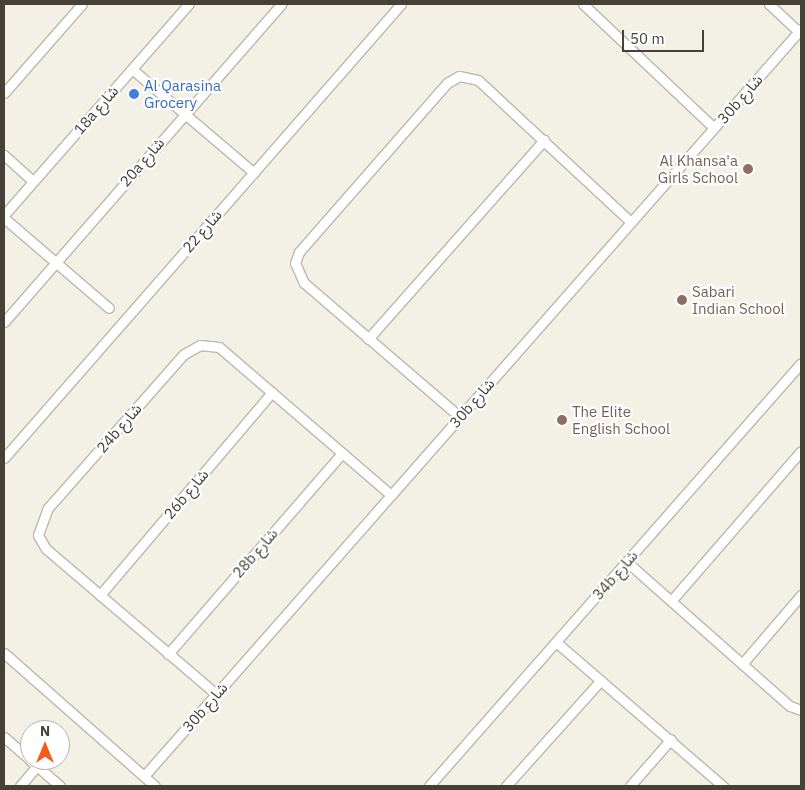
<!DOCTYPE html>
<meta charset="utf-8">
<style>
body{margin:0}
#map{position:relative;width:805px;height:790px;overflow:hidden;background:#f3f0e6;font-family:"IBM Plex Sans","Noto Sans Arabic",sans-serif}
div>[style]{position:absolute}
.roads{filter:drop-shadow(1px 0 #beb9a9) drop-shadow(-1px 0 #beb9a9) drop-shadow(0 1px #beb9a9) drop-shadow(0 -1px #beb9a9)}
.street>*{height:9px;margin:-4.5px;padding:0 4.5px;transform-origin:4.5px;border-radius:4.5px;background:#fff}
.dots>*{width:14px;height:14px;translate:-50% -50%;box-sizing:border-box;border:2px solid #fff;border-radius:50%}
span{translate:-50% -50%;white-space:nowrap;text-align:center;line-height:1.15;-webkit-text-stroke:4.5px #fff;paint-order:stroke}
.shop-label{font-size:15px;color:#366cbe}
.left{translate:0 -50%;text-align:left}
.street-label{font-size:15px;color:#454136}
.education-label{font-size:15px;color:#785e54}
.right{translate:-100% -50%;text-align:right}
.frame{position:absolute;inset:0;border:5px solid #454136;pointer-events:none}
.north{position:absolute;left:20px;top:720px;width:50px;height:50px;box-sizing:border-box;background:#fff;border:1px solid #b5b3af;border-radius:50%;rotate:0deg;font-size:14px;font-weight:700;line-height:20px;text-align:center;color:#454136}
.north::after{content:'';display:block;margin:auto;width:18px;height:22px;background:#f35a1c;clip-path:polygon(50% 0,100% 100%,50% 72%,0 100%)}
.scale{position:absolute;left:622px;top:30px;width:82px;height:22px;box-sizing:border-box;border:2px solid #454136;border-top:0;padding-left:6px;font-size:15px;line-height:18px;white-space:nowrap;color:#454136;-webkit-text-stroke:4px #fff;paint-order:stroke}
</style>
<div id="map">
<div class="roads">
<div class="street">
<i style="left:583px;top:4px;width:180px;rotate:43.4deg"></i>
<i style="left:769px;top:4px;width:41px;rotate:43deg"></i>
<i style="left:132px;top:69px;width:160px;rotate:40.4deg"></i>
<i style="left:4px;top:93px;width:118px;rotate:-48.8deg"></i>
<i style="left:4px;top:155px;width:39px;rotate:42deg"></i>
<i style="left:4px;top:215px;width:281px;rotate:-48.8deg"></i>
<i style="left:4px;top:218px;width:138px;rotate:40.6deg"></i>
<i style="left:4px;top:322px;width:422px;rotate:-48.9deg"></i>
<i style="left:368px;top:339px;width:266px;rotate:-48.5deg"></i>
<i style="left:460px;top:417px;width:206px;rotate:-139.3deg"></i>
<i style="left:304px;top:283px;width:22px;rotate:-114deg"></i>
<i style="left:295px;top:263px;width:12px;rotate:-70deg"></i>
<i style="left:299px;top:252px;width:225px;rotate:-48.8deg"></i>
<i style="left:447px;top:83px;width:14px;rotate:-30deg"></i>
<i style="left:459px;top:76px;width:19px;rotate:12deg"></i>
<i style="left:478px;top:80px;width:209px;rotate:42.9deg"></i>
<i style="left:4px;top:458px;width:603px;rotate:-48.83deg"></i>
<i style="left:627px;top:562px;width:217px;rotate:41.5deg"></i>
<i style="left:790px;top:706px;width:12px;rotate:20deg"></i>
<i style="left:100px;top:595px;width:266px;rotate:-49.7deg"></i>
<i style="left:671px;top:601px;width:198px;rotate:-49.1deg"></i>
<i style="left:556px;top:642px;width:221px;rotate:40.8deg"></i>
<i style="left:4px;top:653px;width:201px;rotate:41.4deg"></i>
<i style="left:168px;top:654px;width:266px;rotate:-49.1deg"></i>
<i style="left:742px;top:664px;width:91px;rotate:-49.5deg"></i>
<i style="left:216px;top:694px;width:223px;rotate:-139.5deg"></i>
<i style="left:46px;top:549px;width:16px;rotate:-120deg"></i>
<i style="left:38px;top:535px;width:29px;rotate:-70deg"></i>
<i style="left:48px;top:508px;width:205px;rotate:-48.6deg"></i>
<i style="left:184px;top:354px;width:18px;rotate:-29deg"></i>
<i style="left:200px;top:345px;width:19px;rotate:6deg"></i>
<i style="left:219px;top:347px;width:227px;rotate:40.7deg"></i>
<i style="left:4px;top:737px;width:35px;rotate:41deg"></i>
<i style="left:30px;top:760px;width:40px;rotate:41deg"></i>
<i style="left:144px;top:776px;width:995px;rotate:-48.67deg"></i>
<i style="left:20px;top:786px;width:26px;rotate:-50deg"></i>
<i style="left:429px;top:786px;width:563px;rotate:-48.67deg"></i>
<i style="left:506px;top:786px;width:142px;rotate:-48.1deg"></i>
<i style="left:630px;top:786px;width:62px;rotate:-48.9deg"></i>
</div>
</div>
<div class="dots">
<i style="left:134px;top:94px;background:#3f7fe0"></i>
<i style="left:748px;top:169px;background:#8d6e63"></i>
<i style="left:682px;top:300px;background:#8d6e63"></i>
<i style="left:562px;top:420px;background:#8d6e63"></i>
</div>
<div class="shop-label">
<span class="left" style="left:144px;top:94px">Al Qarasina<br>Grocery</span>
</div>
<div class="street-label">
<span style="left:740px;top:99px;rotate:-49deg">30b شارع</span>
<span style="left:96px;top:110px;rotate:-49deg">18a شارع</span>
<span style="left:142px;top:162px;rotate:-49deg">20a شارع</span>
<span style="left:202px;top:231px;rotate:-49deg">شارع 22</span>
<span style="left:472px;top:403px;rotate:-49deg">30b شارع</span>
<span style="left:119px;top:428px;rotate:-49deg">24b شارع</span>
<span style="left:186px;top:494px;rotate:-50deg">26b شارع</span>
<span style="left:255px;top:553px;rotate:-49deg">28b شارع</span>
<span style="left:615px;top:575px;rotate:-49deg">34b شارع</span>
<span style="left:205px;top:707px;rotate:-49deg">30b شارع</span>
</div>
<div class="education-label">
<span class="right" style="left:738px;top:169px">Al Khansa'a<br>Girls School</span>
<span class="left" style="left:692px;top:300px">Sabari<br>Indian School</span>
<span class="left" style="left:572px;top:420px">The Elite<br>English School</span>
</div>
<div class="frame"></div>
<div class="north">N</div>
<div class="scale">50 m</div>
</div>
